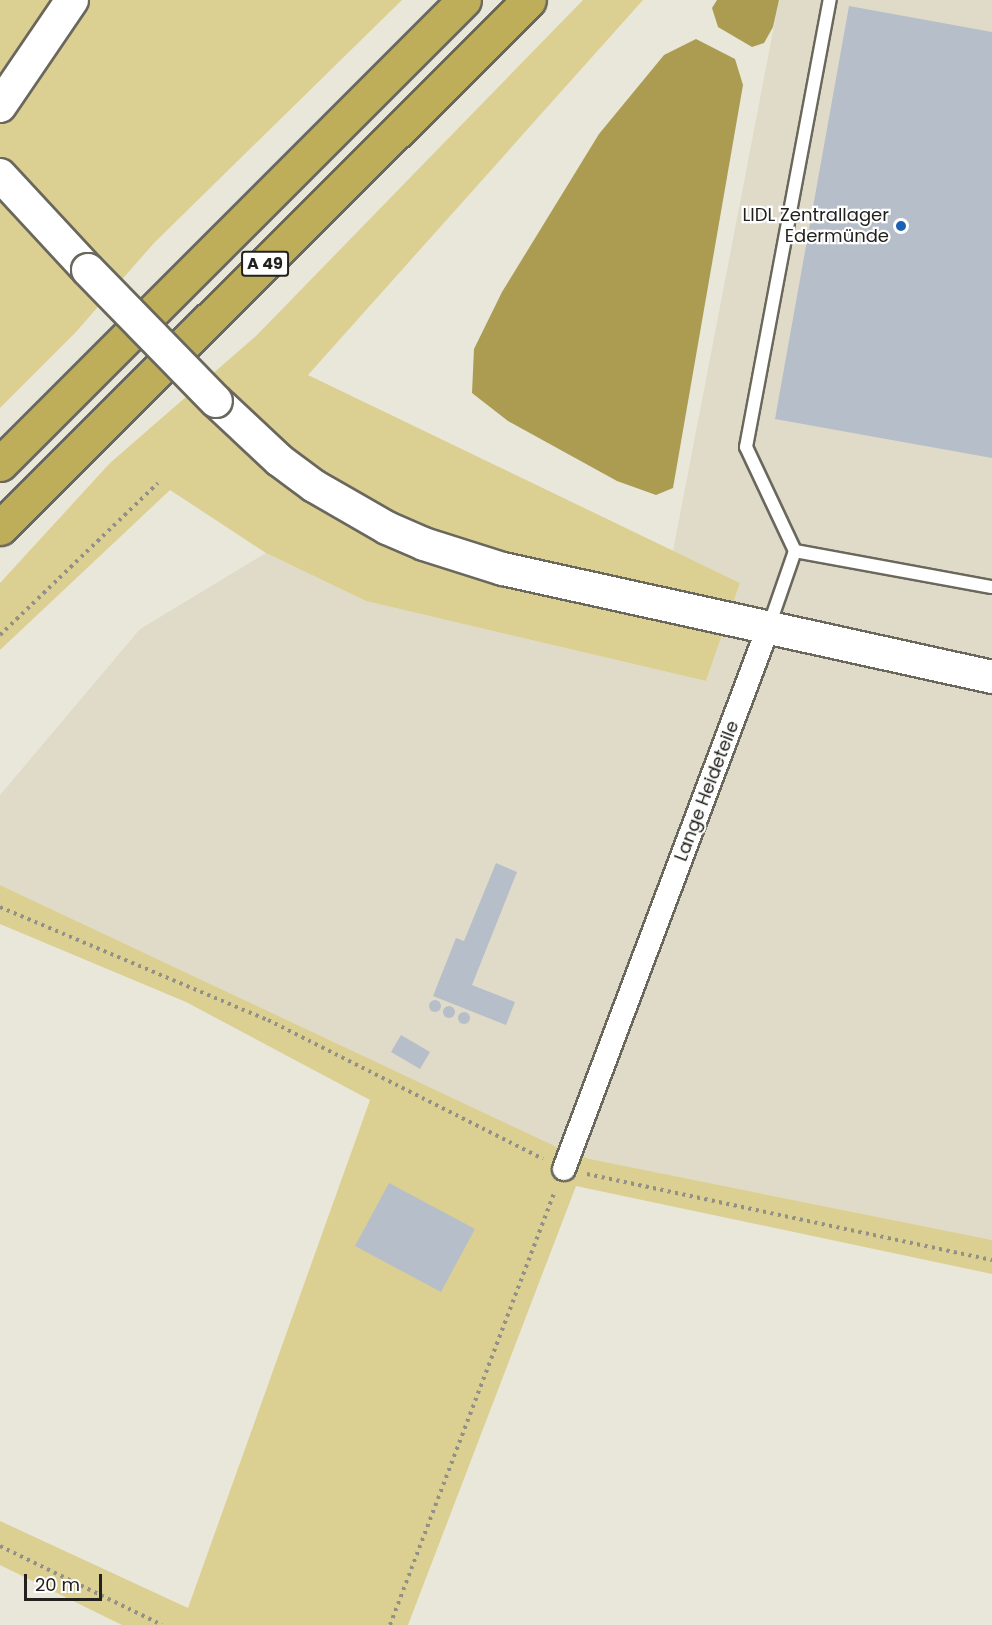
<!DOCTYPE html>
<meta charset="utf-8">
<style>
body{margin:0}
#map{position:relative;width:992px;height:1625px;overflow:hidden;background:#e9e7da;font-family:Poppins,sans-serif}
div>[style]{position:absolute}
.built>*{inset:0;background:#dfdbc8}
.green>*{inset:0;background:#dccf92}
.water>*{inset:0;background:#ab9c52}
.building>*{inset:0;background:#b6bec9}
.round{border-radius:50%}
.path>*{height:4px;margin-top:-2px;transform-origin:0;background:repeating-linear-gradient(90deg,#929087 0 3px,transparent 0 7.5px)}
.roads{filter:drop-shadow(2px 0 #6a685d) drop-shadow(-2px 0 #6a685d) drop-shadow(0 2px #6a685d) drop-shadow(0 -2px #6a685d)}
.lane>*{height:12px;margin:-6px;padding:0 6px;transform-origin:6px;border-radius:6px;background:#fff}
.street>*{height:22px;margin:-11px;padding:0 11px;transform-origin:11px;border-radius:11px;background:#fff}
.secondary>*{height:32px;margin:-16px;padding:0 16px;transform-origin:16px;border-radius:16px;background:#fff}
.highway>*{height:33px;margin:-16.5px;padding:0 16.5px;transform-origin:16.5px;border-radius:16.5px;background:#bfae59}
.bridges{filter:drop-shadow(2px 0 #6a685d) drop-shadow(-2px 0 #6a685d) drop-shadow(0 2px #6a685d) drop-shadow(0 -2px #6a685d)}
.secondary-bridge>*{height:32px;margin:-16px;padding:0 16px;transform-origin:16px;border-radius:16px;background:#fff}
.dots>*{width:16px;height:16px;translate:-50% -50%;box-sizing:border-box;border:3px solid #fff;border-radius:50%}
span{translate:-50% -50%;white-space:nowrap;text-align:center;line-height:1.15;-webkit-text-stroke:4.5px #fff;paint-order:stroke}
.shield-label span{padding:2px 4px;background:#fff;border:2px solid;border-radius:4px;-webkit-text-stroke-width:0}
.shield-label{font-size:16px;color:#22211d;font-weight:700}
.poi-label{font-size:18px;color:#22211d}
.right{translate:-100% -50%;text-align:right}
.street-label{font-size:18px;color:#22211d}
.scale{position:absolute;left:24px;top:1574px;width:78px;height:27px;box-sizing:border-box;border:3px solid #22211d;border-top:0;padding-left:8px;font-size:18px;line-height:21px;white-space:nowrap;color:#22211d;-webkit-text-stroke:4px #fff;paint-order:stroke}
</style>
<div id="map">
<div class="built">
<i style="clip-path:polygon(779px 0,992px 0,992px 1240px,590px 1159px,557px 1147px,0 885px,0 795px,140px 629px,266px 553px,366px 601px,706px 681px,740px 583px,673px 551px)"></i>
</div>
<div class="green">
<i style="clip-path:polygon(0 0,402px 0,154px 243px,75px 333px,0 408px)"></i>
<i style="clip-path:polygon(583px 0,643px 0,308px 375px,740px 583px,706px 681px,366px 601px,266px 553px,170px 490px,0 650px,0 583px,110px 463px,256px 336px)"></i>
<i style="clip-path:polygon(0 885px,557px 1147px,590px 1159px,992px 1240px,992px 1274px,576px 1186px,408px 1625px,122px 1625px,0 1565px,0 1521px,188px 1608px,370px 1100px,186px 1002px,0 924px)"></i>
</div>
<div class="water">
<i style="clip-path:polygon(717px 0,779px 0,773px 27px,764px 43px,752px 47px,718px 27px,712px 8px)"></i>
<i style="clip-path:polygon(696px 39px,735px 59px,743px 85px,673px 488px,656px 495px,617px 481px,508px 421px,472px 393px,474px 349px,502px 292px,599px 134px,664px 55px)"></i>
</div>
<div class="building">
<i style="clip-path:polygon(849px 6px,992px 32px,992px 458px,775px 419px)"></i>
<i style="clip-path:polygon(496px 863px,517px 872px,472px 985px,515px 1002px,506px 1025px,433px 996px,456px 938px,464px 941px)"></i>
<i class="round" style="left:429px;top:1000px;width:12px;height:12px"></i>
<i class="round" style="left:443px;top:1006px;width:12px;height:12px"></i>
<i class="round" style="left:458px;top:1012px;width:12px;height:12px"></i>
<i style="clip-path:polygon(401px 1035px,430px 1052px,420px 1069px,391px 1052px)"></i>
<i style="clip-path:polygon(389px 1183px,475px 1229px,441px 1292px,355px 1246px)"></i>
</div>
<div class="path">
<i style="left:0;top:635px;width:219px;rotate:-43.9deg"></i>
<i style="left:0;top:907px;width:291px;rotate:22.9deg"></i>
<i style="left:268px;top:1020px;width:308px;rotate:26.8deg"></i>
<i style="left:587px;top:1174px;width:414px;rotate:12deg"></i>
<i style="left:0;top:1546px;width:180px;rotate:26deg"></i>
<i style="left:390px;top:1625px;width:464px;rotate:-69.2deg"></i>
</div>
<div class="roads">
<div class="lane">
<i style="left:795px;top:551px;width:200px;rotate:10.4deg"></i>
<i style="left:769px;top:626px;width:79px;rotate:-70.9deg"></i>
<i style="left:795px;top:551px;width:115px;rotate:-115.2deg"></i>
<i style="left:746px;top:447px;width:455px;rotate:-79.4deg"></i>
</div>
<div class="street">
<i style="left:564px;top:1169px;width:578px;rotate:-69.34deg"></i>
</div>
<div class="secondary">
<i style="left:0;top:106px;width:128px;rotate:-55.8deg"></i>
<i style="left:0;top:175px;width:129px;rotate:47.2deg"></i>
<i style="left:216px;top:401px;width:86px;rotate:43.1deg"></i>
<i style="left:279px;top:460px;width:44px;rotate:36.6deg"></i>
<i style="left:314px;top:486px;width:84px;rotate:29.9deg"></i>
<i style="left:387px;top:528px;width:40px;rotate:23.4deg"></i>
<i style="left:424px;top:544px;width:83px;rotate:17.6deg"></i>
<i style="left:503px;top:569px;width:501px;rotate:12.45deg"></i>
</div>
<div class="highway">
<i style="left:0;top:464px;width:656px;rotate:-45deg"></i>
<i style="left:0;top:528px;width:747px;rotate:-44.95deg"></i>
</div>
</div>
<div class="bridges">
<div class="secondary-bridge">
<i style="left:88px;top:270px;width:183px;rotate:45.7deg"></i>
</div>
</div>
<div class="dots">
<i style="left:901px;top:226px;background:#1c62b2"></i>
</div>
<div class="shield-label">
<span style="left:265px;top:264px">A 49</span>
</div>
<div class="poi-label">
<span class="right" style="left:889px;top:226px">LIDL Zentrallager<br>Edermünde</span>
</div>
<div class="street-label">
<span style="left:707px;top:791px;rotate:-69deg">Lange Heideteile</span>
</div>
<div class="scale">20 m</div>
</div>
